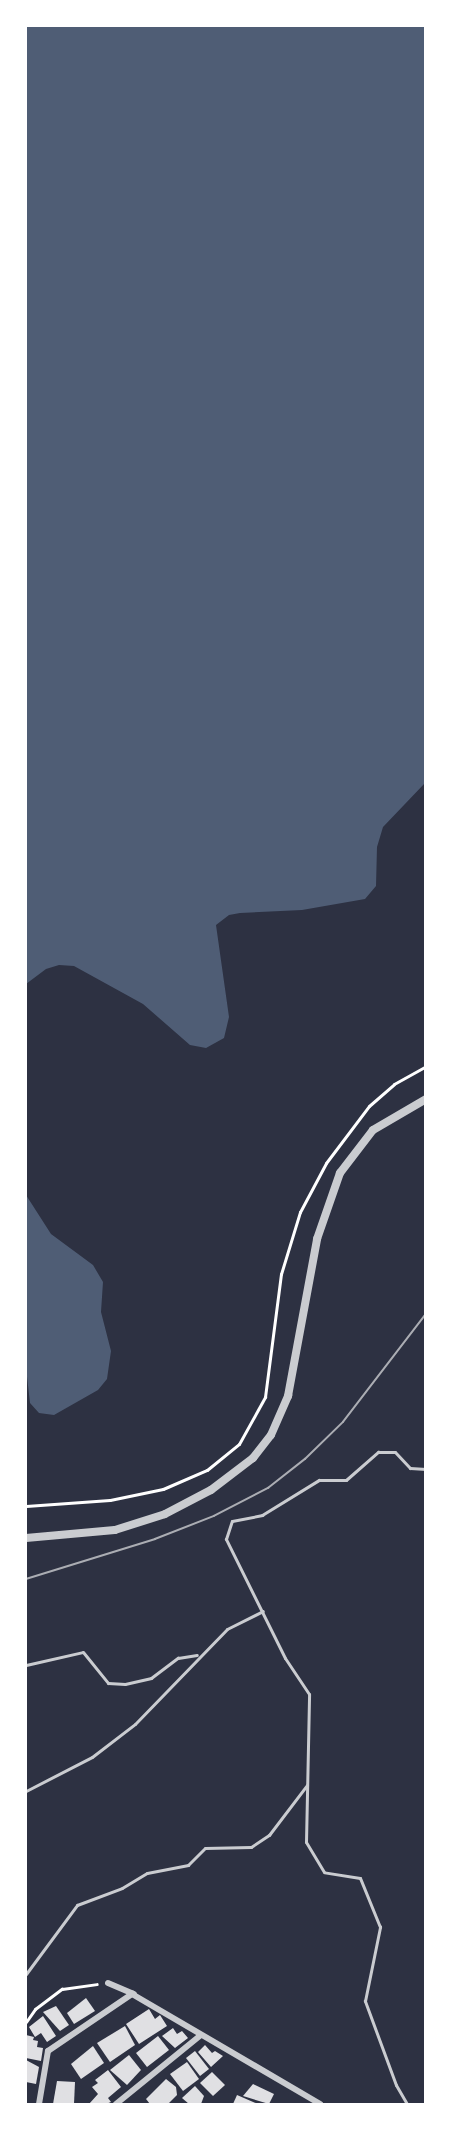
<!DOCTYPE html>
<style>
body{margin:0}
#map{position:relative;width:451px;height:2130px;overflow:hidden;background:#2d3142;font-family:"IBM Plex Sans",sans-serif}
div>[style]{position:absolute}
.water>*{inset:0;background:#4f5d75}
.building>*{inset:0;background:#e0e0e3}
.path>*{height:3px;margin:-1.5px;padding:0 1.5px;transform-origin:1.5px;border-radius:1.5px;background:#fff}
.service>*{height:3px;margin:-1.5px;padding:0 1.5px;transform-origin:1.5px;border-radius:1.5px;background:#caccd0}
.minor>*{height:6px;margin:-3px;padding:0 3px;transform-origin:3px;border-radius:3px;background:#caccd0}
.tertiary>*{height:8px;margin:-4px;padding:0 4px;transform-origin:4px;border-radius:4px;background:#caccd0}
.tram>*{height:1.5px;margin:-0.75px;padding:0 0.75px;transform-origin:0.75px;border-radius:0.75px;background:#abadb3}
span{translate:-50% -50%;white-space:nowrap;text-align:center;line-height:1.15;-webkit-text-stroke:6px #fff;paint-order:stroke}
.frame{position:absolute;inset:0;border:27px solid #fff;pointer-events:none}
</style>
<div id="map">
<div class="water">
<i style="clip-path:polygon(26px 26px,425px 26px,425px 783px,383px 827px,377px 847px,376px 886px,365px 899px,302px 910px,240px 913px,229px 915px,216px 925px,229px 1017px,224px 1038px,206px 1048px,190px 1045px,143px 1004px,74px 966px,59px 965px,46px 969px,26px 984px)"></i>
<i style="clip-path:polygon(26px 1195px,51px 1234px,93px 1265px,103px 1282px,101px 1312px,111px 1351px,107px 1379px,98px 1390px,54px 1415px,39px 1413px,30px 1403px,26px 1368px)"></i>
</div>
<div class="building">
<i style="clip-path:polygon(86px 1998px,95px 2011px,74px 2024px,67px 2013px)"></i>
<i style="clip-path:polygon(56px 2006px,69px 2025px,60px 2031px,43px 2012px)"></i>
<i style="clip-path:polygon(149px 2009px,155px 2019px,160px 2015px,167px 2026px,139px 2044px,126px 2024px)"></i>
<i style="clip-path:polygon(43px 2016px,56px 2036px,47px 2042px,41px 2033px,35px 2037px,29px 2027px)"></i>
<i style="clip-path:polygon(125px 2026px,135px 2045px,110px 2062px,97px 2043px)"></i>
<i style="clip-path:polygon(173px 2028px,177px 2034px,182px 2031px,188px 2038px,175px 2048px,162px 2036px)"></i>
<i style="clip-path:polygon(26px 2035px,34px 2037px,33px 2040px,38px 2041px,37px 2047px,43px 2048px,41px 2061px,26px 2058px)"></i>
<i style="clip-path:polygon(158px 2036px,169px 2050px,147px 2067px,136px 2053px)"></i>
<i style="clip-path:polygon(205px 2045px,212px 2053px,215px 2051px,223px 2056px,211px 2067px,198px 2052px)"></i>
<i style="clip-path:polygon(93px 2046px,104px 2063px,81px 2079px,71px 2064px)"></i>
<i style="clip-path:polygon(195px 2051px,209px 2069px,200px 2076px,186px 2058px)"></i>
<i style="clip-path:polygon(129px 2055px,141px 2070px,127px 2085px,110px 2070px)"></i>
<i style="clip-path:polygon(26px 2060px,39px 2067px,36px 2084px,26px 2082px)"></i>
<i style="clip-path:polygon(187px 2062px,199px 2079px,183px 2091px,170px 2074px)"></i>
<i style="clip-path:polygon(108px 2070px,121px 2087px,108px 2098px,111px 2102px,106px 2104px,89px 2104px,98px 2094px,92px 2087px,98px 2083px,95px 2080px)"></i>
<i style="clip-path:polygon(212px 2072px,225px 2085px,213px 2096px,200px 2083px)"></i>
<i style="clip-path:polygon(166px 2079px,176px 2087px,177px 2095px,168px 2104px,150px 2104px,146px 2099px)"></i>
<i style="clip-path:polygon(57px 2081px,75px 2082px,74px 2104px,53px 2104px)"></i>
<i style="clip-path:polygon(253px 2084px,274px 2094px,269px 2104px,243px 2096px)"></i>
<i style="clip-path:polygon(195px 2086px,204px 2096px,201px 2104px,189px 2104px,182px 2098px)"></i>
<i style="clip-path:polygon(237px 2095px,258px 2104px,233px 2104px)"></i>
</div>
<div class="path">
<i style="left:26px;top:1506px;width:84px;rotate:-4.1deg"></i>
<i style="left:110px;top:1500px;width:54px;rotate:-11.7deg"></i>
<i style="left:163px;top:1489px;width:48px;rotate:-23.4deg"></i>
<i style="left:207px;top:1470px;width:41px;rotate:-39.1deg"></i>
<i style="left:239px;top:1444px;width:54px;rotate:-61deg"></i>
<i style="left:265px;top:1397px;width:124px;rotate:-82.6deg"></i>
<i style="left:281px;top:1274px;width:65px;rotate:-73deg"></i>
<i style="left:300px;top:1212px;width:55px;rotate:-62deg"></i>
<i style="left:326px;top:1163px;width:71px;rotate:-53deg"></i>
<i style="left:369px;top:1106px;width:33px;rotate:-41deg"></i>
<i style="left:394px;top:1084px;width:37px;rotate:-29deg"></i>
<i style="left:26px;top:2022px;width:16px;rotate:-55deg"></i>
<i style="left:35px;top:2009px;width:34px;rotate:-37deg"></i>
<i style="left:62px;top:1989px;width:35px;rotate:-8deg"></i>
</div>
<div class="service">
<i style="left:26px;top:1665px;width:58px;rotate:-12.8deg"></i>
<i style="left:83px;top:1652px;width:40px;rotate:51deg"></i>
<i style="left:108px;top:1683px;width:17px;rotate:3deg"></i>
<i style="left:125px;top:1684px;width:27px;rotate:-13deg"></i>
<i style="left:151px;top:1678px;width:34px;rotate:-37deg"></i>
<i style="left:178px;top:1658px;width:19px;rotate:-9deg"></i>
<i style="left:26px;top:1791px;width:74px;rotate:-27.3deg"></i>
<i style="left:92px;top:1757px;width:54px;rotate:-37.5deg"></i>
<i style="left:135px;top:1724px;width:132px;rotate:-45.9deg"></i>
<i style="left:227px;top:1629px;width:40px;rotate:-26.6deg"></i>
<i style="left:26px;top:1974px;width:86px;rotate:-53.5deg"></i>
<i style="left:77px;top:1905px;width:48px;rotate:-20.7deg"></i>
<i style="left:122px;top:1888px;width:29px;rotate:-31deg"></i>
<i style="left:147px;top:1873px;width:42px;rotate:-11deg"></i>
<i style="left:188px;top:1865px;width:24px;rotate:-45deg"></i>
<i style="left:205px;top:1848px;width:46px;rotate:-1.2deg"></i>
<i style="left:251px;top:1847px;width:22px;rotate:-34deg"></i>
<i style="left:269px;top:1835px;width:63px;rotate:-52.8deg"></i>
<i style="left:407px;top:2104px;width:22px;rotate:-120deg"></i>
<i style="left:396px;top:2085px;width:90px;rotate:-110.3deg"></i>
<i style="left:365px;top:2001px;width:76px;rotate:-78.5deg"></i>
<i style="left:380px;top:1927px;width:53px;rotate:-112.2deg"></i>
<i style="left:360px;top:1878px;width:36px;rotate:-171deg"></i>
<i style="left:324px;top:1872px;width:35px;rotate:-121deg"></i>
<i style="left:306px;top:1842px;width:148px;rotate:-88.8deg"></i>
<i style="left:309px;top:1694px;width:43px;rotate:-123.7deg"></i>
<i style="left:285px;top:1658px;width:133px;rotate:-116.4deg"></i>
<i style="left:226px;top:1539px;width:19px;rotate:-72deg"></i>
<i style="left:232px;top:1521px;width:31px;rotate:-11deg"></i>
<i style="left:262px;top:1515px;width:67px;rotate:-31.6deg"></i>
<i style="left:319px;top:1480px;width:27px"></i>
<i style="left:346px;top:1480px;width:43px;rotate:-41.2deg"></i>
<i style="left:378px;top:1452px;width:17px"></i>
<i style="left:395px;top:1452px;width:22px;rotate:47deg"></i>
<i style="left:410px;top:1468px;width:16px;rotate:4deg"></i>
</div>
<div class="minor">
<i style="left:108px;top:1983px;width:28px;rotate:23deg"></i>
<i style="left:39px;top:2104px;width:54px;rotate:-80.4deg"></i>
<i style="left:48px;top:2051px;width:102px;rotate:-34.2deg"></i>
<i style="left:132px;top:1994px;width:218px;rotate:30.3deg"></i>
<i style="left:116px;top:2104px;width:109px;rotate:-39.1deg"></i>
</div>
<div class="tertiary">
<i style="left:26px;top:1538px;width:89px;rotate:-5.1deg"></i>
<i style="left:115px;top:1530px;width:52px;rotate:-17.7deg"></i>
<i style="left:165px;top:1514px;width:52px;rotate:-27.6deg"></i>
<i style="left:211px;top:1490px;width:53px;rotate:-37.3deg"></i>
<i style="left:253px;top:1458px;width:29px;rotate:-52deg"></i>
<i style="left:271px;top:1435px;width:43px;rotate:-66.4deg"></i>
<i style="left:288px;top:1396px;width:160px;rotate:-79.5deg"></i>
<i style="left:317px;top:1239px;width:70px;rotate:-70.8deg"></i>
<i style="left:340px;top:1173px;width:54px;rotate:-52.5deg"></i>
<i style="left:373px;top:1130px;width:61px;rotate:-30.3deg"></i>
</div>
<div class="tram">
<i style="left:26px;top:1579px;width:135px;rotate:-17.2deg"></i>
<i style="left:155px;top:1539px;width:63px;rotate:-21.3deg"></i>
<i style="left:214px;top:1516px;width:61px;rotate:-27.4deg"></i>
<i style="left:268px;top:1488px;width:47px;rotate:-38.1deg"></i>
<i style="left:305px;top:1459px;width:53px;rotate:-44.2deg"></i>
<i style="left:343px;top:1422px;width:136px;rotate:-52.5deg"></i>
</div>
<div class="frame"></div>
</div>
